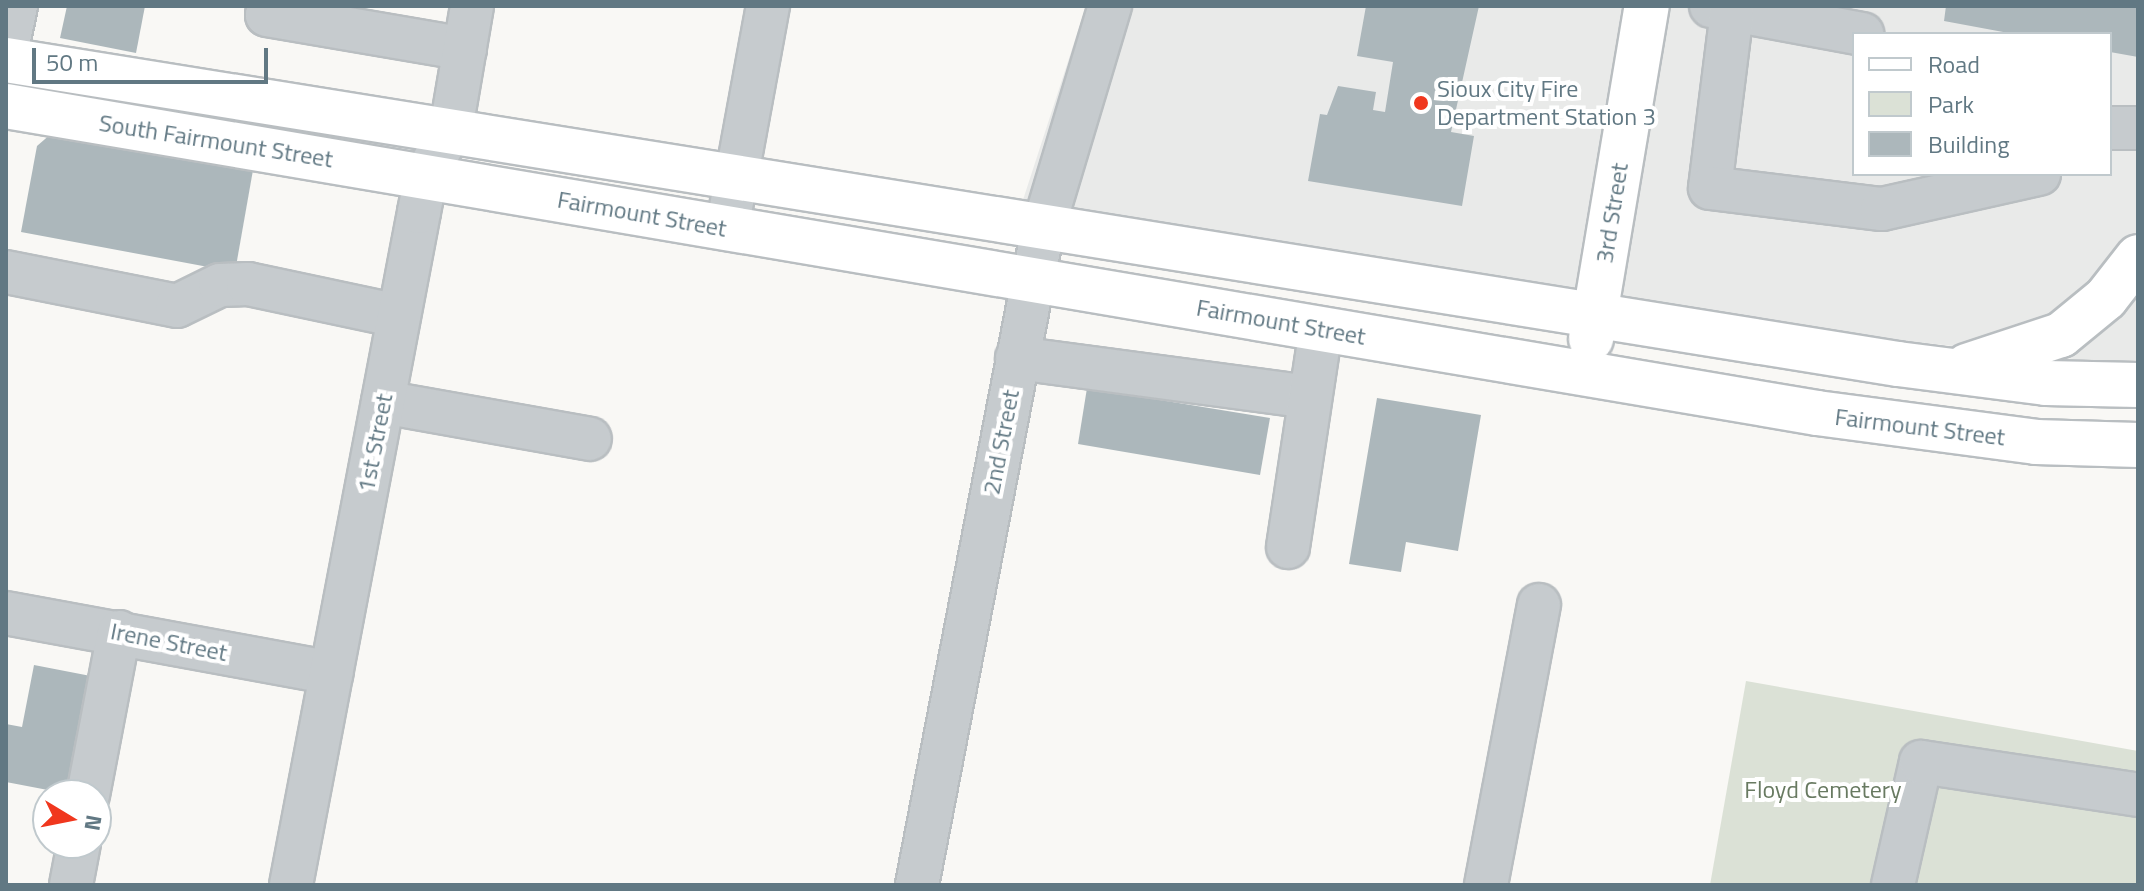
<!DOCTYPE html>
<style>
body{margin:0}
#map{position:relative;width:2144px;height:891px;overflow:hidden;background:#f9f8f5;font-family:"Titillium Web",sans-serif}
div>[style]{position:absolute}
.built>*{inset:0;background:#e9eae9}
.green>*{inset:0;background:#dbe1d6}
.building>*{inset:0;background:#acb7bb}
.roads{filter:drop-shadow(2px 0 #b9bec1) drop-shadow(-2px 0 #b9bec1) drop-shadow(0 2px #b9bec1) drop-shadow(0 -2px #b9bec1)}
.minor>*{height:42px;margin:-21px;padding:0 21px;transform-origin:21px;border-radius:21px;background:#c6cbce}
.major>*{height:44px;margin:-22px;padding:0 22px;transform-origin:22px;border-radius:22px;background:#fff}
.dots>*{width:22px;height:22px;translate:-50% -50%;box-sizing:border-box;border:4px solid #fff;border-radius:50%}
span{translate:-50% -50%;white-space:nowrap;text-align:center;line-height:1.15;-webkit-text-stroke:8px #fff;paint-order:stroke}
.poi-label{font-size:24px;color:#617883}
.left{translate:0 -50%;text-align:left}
.street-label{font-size:24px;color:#617883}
.park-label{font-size:24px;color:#687a61}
.frame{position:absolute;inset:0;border:8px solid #617883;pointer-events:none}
.legend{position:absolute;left:1852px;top:32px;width:260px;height:144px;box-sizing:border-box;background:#fff;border:2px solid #c0c9cd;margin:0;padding:10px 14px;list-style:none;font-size:24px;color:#617883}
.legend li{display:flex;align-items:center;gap:16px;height:40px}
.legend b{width:40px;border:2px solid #c0c9cd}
.north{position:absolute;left:32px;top:779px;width:80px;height:80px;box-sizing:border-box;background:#fff;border:2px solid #c0c9cd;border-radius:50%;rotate:100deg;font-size:22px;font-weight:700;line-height:32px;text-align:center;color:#617883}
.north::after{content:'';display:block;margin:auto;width:28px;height:36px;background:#f0371e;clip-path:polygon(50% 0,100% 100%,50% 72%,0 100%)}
.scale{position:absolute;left:32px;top:48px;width:236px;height:36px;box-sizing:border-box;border:4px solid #617883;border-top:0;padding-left:10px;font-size:24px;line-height:28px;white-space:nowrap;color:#617883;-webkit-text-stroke:6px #fff;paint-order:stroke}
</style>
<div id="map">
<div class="built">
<i style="clip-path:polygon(evenodd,1086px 6px,2138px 6px,2138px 366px,1907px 341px,1021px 206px,1086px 6px,1854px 34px,2110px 34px,2110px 174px,1854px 174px,1854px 34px)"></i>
</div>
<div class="green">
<i style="clip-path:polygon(1746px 681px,2138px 751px,2138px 885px,1710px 885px)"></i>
</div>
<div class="building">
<i style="clip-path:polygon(67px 6px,145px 6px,136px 53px,60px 38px)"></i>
<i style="clip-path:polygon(1366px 6px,1479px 6px,1451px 132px,1474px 136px,1462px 206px,1308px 181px,1320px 114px,1327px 115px,1338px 86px,1376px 92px,1373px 110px,1385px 112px,1393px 62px,1357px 56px)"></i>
<i style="clip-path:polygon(1946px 6px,2138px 6px,2138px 57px,2110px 52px,2110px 34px,2014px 34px,1944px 21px)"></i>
<i style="clip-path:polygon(52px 133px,253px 170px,235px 272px,21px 232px,37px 146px)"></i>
<i style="clip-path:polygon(1087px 388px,1270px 418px,1260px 475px,1078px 444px)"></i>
<i style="clip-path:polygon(1377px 398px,1481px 415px,1458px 551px,1406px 542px,1401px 572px,1349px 564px)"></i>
<i style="clip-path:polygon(34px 665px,101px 678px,74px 795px,6px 782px,6px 724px,22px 727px)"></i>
</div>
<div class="roads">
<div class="minor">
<i style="left:269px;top:6px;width:9px;rotate:103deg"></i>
<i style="left:267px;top:15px;width:201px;rotate:9.7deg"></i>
<i style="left:1711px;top:6px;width:154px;rotate:10.5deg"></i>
<i style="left:1732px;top:11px;width:178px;rotate:97.1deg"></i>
<i style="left:1710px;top:188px;width:173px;rotate:7deg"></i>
<i style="left:1882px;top:209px;width:161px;rotate:-12.6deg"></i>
<i style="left:6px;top:53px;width:48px;rotate:-78deg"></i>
<i style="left:2110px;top:128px;width:28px"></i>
<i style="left:727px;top:229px;width:227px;rotate:-79.6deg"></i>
<i style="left:6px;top:272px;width:174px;rotate:11.2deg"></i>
<i style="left:177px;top:306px;width:48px;rotate:-26deg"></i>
<i style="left:220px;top:285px;width:28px;rotate:-2deg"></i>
<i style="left:248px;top:284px;width:154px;rotate:12deg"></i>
<i style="left:1017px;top:358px;width:295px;rotate:7.6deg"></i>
<i style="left:383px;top:402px;width:210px;rotate:10.1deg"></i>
<i style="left:1288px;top:547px;width:220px;rotate:-81.4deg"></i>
<i style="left:6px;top:613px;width:331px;rotate:10.4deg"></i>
<i style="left:88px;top:795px;width:166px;rotate:-79.2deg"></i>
<i style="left:71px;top:885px;width:43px;rotate:-79.2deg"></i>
<i style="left:291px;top:885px;width:685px;rotate:-79.23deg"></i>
<i style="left:419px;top:212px;width:38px;rotate:-79deg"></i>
<i style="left:426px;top:175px;width:52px;rotate:-61.5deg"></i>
<i style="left:451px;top:129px;width:125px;rotate:-80.3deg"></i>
<i style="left:917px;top:885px;width:668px;rotate:-79.13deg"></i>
<i style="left:1043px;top:229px;width:233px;rotate:-73.3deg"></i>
<i style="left:1486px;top:885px;width:285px;rotate:-79.3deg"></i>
<i style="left:1893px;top:885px;width:126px;rotate:-77.2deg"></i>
<i style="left:1921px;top:762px;width:219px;rotate:8.6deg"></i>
</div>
<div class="major">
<i style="left:6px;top:60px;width:1916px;rotate:9.13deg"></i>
<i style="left:1898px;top:364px;width:149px;rotate:7.3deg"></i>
<i style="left:2046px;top:383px;width:92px;rotate:1.2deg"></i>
<i style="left:6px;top:106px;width:1837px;rotate:9.62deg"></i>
<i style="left:1817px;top:413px;width:221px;rotate:7.5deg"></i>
<i style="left:2036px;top:442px;width:102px;rotate:1.7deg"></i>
<i style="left:1591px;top:339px;width:338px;rotate:-80.5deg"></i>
<i style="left:1967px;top:366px;width:99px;rotate:-18.3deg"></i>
<i style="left:2061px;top:335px;width:58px;rotate:-39.4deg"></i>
<i style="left:2106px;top:298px;width:52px;rotate:-52deg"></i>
</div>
</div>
<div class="dots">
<i style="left:1421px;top:103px;background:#f0371e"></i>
</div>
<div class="poi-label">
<span class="left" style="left:1437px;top:103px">Sioux City Fire<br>Department Station 3</span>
</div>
<div class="street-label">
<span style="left:216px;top:141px;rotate:9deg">South Fairmount Street</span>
<span style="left:1612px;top:213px;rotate:-81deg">3rd Street</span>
<span style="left:642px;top:214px;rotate:10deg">Fairmount Street</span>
<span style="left:1281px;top:322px;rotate:10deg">Fairmount Street</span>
<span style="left:1920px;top:427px;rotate:7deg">Fairmount Street</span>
<span style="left:1001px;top:442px;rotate:-79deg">2nd Street</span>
<span style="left:375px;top:443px;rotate:-79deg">1st Street</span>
<span style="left:169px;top:642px;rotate:11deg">Irene Street</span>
</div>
<div class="park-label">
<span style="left:1823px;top:790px">Floyd Cemetery</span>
</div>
<div class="frame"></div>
<ul class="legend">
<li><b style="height:10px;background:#fff"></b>Road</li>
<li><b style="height:22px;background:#dbe1d6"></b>Park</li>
<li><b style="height:22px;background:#acb7bb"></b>Building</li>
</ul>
<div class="north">N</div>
<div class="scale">50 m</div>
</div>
